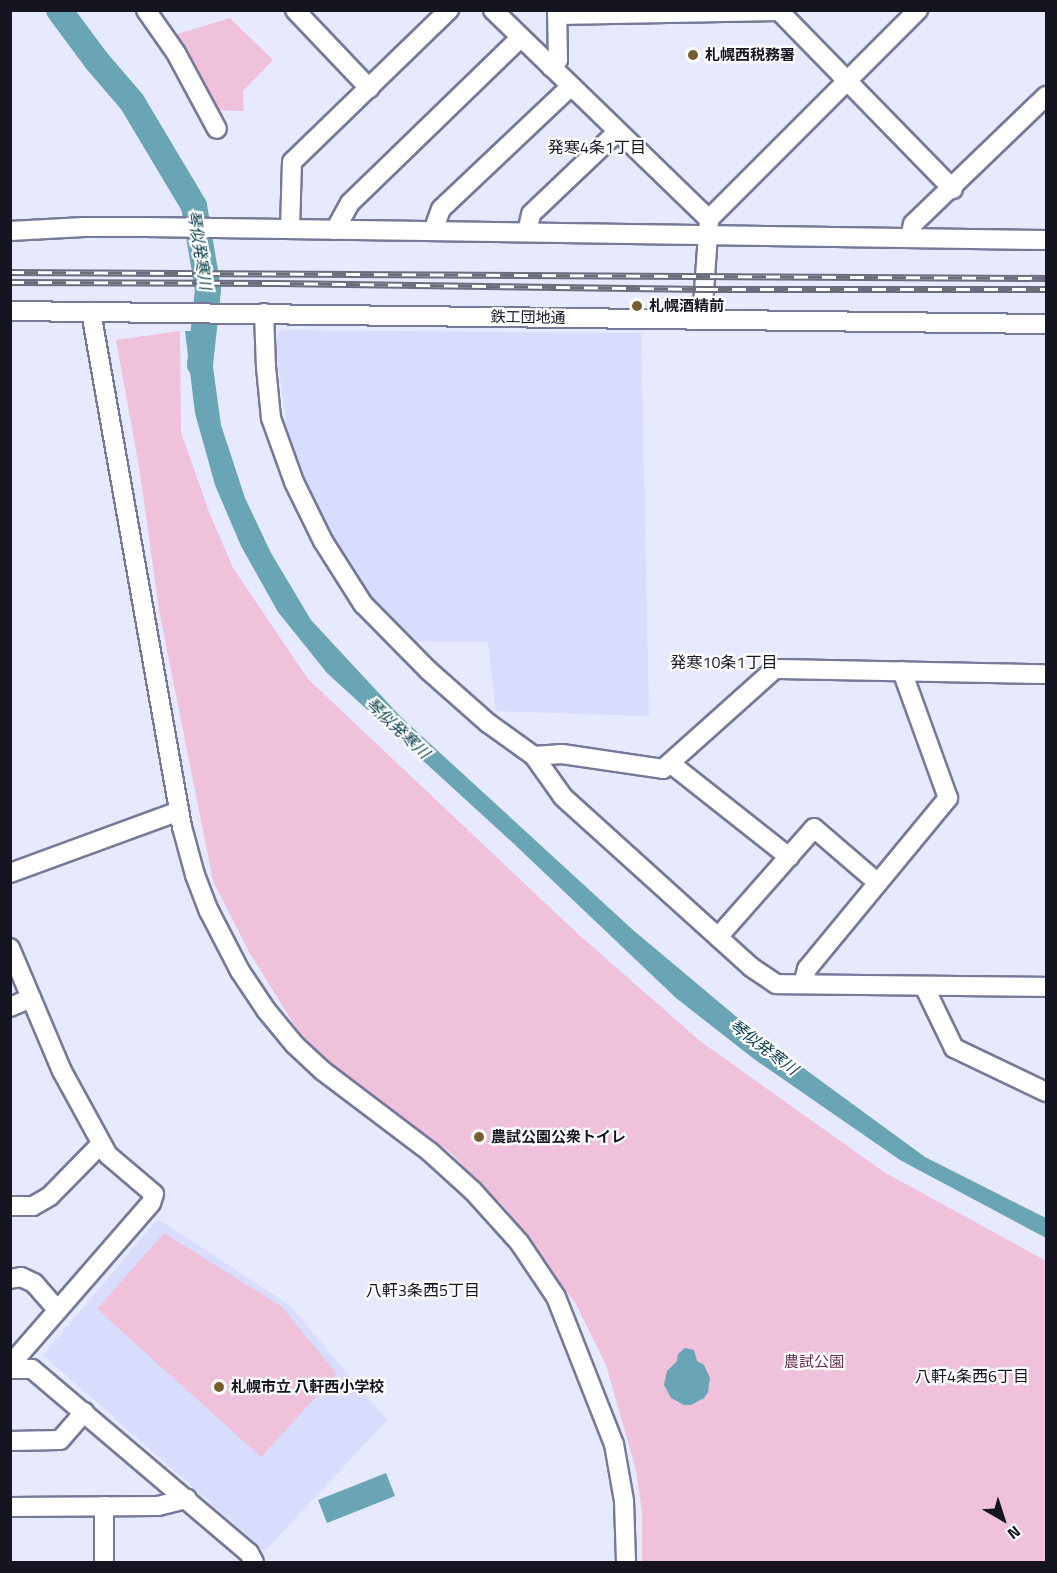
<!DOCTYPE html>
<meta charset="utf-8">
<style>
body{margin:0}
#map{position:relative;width:1057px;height:1573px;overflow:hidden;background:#e7e9fe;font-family:"Titillium Web","Noto Sans JP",sans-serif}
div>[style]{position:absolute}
.built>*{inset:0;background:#d8dcfd}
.green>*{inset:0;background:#f0c1db}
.water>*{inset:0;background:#69a5b4}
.river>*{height:26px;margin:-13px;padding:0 13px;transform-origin:13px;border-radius:13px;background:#69a5b4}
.roads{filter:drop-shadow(2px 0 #767a98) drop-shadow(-2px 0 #767a98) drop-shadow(0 2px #767a98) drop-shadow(0 -2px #767a98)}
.minor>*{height:18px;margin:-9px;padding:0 9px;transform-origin:9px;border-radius:9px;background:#fff}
.rail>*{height:7px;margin-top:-3.5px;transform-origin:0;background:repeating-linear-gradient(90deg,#fff 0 14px,#6b6c7c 0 28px);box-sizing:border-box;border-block:2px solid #6b6c7c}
.dots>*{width:16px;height:16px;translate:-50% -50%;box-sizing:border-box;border:3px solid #fff;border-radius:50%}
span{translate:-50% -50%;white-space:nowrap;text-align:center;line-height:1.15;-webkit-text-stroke:4.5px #fff;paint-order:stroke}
.poi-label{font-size:15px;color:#141521;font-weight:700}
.left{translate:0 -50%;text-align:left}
.street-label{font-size:15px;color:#141521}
.park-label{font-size:15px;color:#672c50}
.neighbourhood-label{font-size:16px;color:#141521}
.water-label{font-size:16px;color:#0b424e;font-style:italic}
.frame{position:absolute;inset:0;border:12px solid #141521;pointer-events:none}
.north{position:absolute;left:973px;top:1489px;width:60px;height:60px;-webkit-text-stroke:4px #fff;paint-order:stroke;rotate:141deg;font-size:16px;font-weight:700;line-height:24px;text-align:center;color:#141521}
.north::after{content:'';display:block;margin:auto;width:21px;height:27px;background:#141521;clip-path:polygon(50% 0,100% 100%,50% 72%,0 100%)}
</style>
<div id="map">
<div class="built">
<i style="clip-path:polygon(281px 330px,641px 333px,649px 716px,496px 711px,488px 642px,409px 641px,374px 602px,318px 518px,290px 449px,275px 341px)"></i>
<i style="clip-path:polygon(158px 1219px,289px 1305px,387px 1420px,265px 1551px,43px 1355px)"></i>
</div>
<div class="green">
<i style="clip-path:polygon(230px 18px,273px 60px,243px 91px,244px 111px,210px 110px,171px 36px)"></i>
<i style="clip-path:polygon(180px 331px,181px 432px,209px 512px,233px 568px,308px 679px,578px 934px,700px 1041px,884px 1172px,1046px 1261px,1046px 1562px,642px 1562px,642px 1512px,636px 1470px,606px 1365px,576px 1304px,507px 1210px,450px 1152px,341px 1076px,303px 1039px,249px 952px,213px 881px,159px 610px,140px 473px,116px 340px)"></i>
<i style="clip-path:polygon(164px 1233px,281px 1306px,337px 1374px,261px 1457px,97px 1309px)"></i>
</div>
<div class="water">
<i style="clip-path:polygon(185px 331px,208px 331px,221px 425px,245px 498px,271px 553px,311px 620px,401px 717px,633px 930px,757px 1034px,925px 1157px,1046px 1218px,1046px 1238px,900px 1160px,754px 1059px,676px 998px,512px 842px,327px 673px,278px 612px,241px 546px,215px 485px,195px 413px)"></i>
<i style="clip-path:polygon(685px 1348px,694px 1350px,697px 1361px,704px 1365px,710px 1378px,708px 1392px,704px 1398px,691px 1405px,684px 1405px,671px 1398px,664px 1385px,667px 1371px,677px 1361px,678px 1354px)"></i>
<i style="clip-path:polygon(386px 1473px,395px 1496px,327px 1523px,318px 1500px)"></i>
</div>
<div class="river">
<i style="left:59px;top:10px;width:62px;rotate:53.5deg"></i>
<i style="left:96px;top:60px;width:55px;rotate:49.4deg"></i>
<i style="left:132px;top:102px;width:121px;rotate:59.2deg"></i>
<i style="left:194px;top:206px;width:85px;rotate:80.5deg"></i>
<i style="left:208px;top:290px;width:75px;rotate:96.1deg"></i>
</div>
<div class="roads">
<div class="minor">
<i style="left:146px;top:10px;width:52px;rotate:55.1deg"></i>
<i style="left:176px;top:53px;width:86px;rotate:61.7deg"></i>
<i style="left:295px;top:10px;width:108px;rotate:46.5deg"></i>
<i style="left:493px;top:10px;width:301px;rotate:44.1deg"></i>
<i style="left:557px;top:15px;width:222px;rotate:-1deg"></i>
<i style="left:779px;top:11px;width:249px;rotate:45.7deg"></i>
<i style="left:551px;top:67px;width:10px;rotate:-45deg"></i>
<i style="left:558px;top:60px;width:50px;rotate:-91.1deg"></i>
<i style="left:290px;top:229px;width:67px;rotate:-88.3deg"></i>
<i style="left:292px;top:162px;width:219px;rotate:-44.1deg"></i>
<i style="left:335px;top:230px;width:31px;rotate:-61deg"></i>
<i style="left:350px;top:203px;width:237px;rotate:-44.1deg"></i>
<i style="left:10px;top:231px;width:74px;rotate:-3.1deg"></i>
<i style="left:84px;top:227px;width:61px"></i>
<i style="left:145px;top:227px;width:901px;rotate:0.83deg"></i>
<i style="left:433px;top:231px;width:23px;rotate:-70deg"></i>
<i style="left:441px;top:209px;width:178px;rotate:-43.4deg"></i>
<i style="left:527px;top:232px;width:18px;rotate:-77deg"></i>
<i style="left:531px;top:214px;width:119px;rotate:-43.6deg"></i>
<i style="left:910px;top:238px;width:14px;rotate:-78deg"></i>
<i style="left:913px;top:224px;width:185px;rotate:-43.9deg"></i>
<i style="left:10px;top:311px;width:1036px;rotate:0.72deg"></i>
<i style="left:91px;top:312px;width:523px;rotate:79.98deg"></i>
<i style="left:182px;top:827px;width:50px;rotate:74.8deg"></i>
<i style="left:195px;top:875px;width:39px;rotate:69deg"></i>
<i style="left:209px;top:911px;width:68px;rotate:62.7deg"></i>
<i style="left:240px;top:971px;width:47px;rotate:56.3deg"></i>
<i style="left:266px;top:1010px;width:45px;rotate:50.4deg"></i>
<i style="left:295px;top:1045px;width:38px;rotate:43deg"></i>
<i style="left:323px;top:1071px;width:134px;rotate:37.1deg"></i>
<i style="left:430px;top:1152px;width:58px;rotate:42.2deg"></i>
<i style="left:473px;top:1191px;width:69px;rotate:48deg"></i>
<i style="left:519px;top:1242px;width:66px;rotate:56.1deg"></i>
<i style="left:556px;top:1297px;width:158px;rotate:68.5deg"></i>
<i style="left:614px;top:1444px;width:58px;rotate:80deg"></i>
<i style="left:624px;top:1501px;width:61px;rotate:88.1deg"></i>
<i style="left:264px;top:313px;width:54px;rotate:87.9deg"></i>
<i style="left:266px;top:367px;width:51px;rotate:84.4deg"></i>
<i style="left:271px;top:418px;width:68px;rotate:70.2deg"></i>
<i style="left:294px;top:482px;width:66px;rotate:63.8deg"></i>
<i style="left:323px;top:541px;width:75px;rotate:57.6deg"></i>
<i style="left:363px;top:604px;width:93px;rotate:45.4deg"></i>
<i style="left:428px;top:670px;width:80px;rotate:41.5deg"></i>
<i style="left:488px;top:723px;width:57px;rotate:35.7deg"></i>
<i style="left:534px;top:756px;width:50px;rotate:54.7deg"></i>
<i style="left:563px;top:797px;width:253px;rotate:42.1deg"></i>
<i style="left:751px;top:967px;width:30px;rotate:34deg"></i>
<i style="left:776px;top:984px;width:270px;rotate:0.6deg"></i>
<i style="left:702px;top:320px;width:101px;rotate:-86deg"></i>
<i style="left:709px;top:219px;width:296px;rotate:-45deg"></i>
<i style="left:534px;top:756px;width:28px;rotate:-4deg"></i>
<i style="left:562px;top:754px;width:102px;rotate:8.4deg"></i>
<i style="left:663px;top:769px;width:150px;rotate:-41.8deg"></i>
<i style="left:775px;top:669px;width:271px;rotate:1.1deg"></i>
<i style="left:670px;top:763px;width:152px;rotate:38.3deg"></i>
<i style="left:10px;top:873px;width:180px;rotate:-20.1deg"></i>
<i style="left:718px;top:937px;width:145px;rotate:-48.6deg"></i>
<i style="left:814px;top:828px;width:84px;rotate:40.7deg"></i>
<i style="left:10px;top:948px;width:134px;rotate:67.1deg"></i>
<i style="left:62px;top:1071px;width:96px;rotate:61.3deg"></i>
<i style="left:108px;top:1155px;width:60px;rotate:40.3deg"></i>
<i style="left:154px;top:1194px;width:9px;rotate:108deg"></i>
<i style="left:151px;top:1203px;width:215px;rotate:131deg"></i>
<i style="left:803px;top:984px;width:16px;rotate:-75deg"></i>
<i style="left:807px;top:969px;width:222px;rotate:-50.5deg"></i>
<i style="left:948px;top:798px;width:135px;rotate:-109.9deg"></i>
<i style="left:924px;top:986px;width:69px;rotate:64.2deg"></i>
<i style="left:954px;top:1048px;width:102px;rotate:25.6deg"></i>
<i style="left:10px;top:1007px;width:23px;rotate:-23deg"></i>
<i style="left:10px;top:1206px;width:23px"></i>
<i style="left:33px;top:1206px;width:20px;rotate:-30deg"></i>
<i style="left:50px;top:1196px;width:73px;rotate:-45.6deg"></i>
<i style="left:10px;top:1279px;width:11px;rotate:-10deg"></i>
<i style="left:21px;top:1277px;width:14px;rotate:25deg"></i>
<i style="left:34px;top:1283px;width:35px;rotate:49deg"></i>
<i style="left:10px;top:1369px;width:22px"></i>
<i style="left:32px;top:1369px;width:285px;rotate:40.3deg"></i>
<i style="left:249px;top:1553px;width:10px;rotate:61deg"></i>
<i style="left:10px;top:1441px;width:50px;rotate:-1.1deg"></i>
<i style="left:60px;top:1440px;width:37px;rotate:-49deg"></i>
<i style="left:104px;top:1506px;width:56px;rotate:90deg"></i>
<i style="left:10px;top:1507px;width:148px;rotate:-0.4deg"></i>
<i style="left:158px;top:1506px;width:30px;rotate:-14deg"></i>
</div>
</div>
<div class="rail">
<i style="left:10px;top:272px;width:1036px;rotate:0.33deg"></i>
<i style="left:10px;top:282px;width:266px;rotate:0.2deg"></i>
<i style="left:276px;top:283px;width:428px;rotate:0.8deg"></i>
<i style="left:704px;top:289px;width:342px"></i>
</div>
<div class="dots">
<i style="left:693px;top:55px;background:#775e2f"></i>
<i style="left:637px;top:306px;background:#775e2f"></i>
<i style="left:479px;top:1137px;background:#775e2f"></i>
<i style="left:219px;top:1387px;background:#775e2f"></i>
</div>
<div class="poi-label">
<span class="left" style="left:705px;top:55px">札幌西税務署</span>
<span class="left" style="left:649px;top:306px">札幌酒精前</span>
<span class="left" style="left:491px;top:1137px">農試公園公衆トイレ</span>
<span class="left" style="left:231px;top:1387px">札幌市立 八軒西小学校</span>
</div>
<div class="street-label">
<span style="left:528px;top:317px;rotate:1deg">鉄工団地通</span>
</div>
<div class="park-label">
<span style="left:814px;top:1362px">農試公園</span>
</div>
<div class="neighbourhood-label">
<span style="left:597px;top:147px">発寒4条1丁目</span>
<span style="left:724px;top:662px">発寒10条1丁目</span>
<span style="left:423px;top:1290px">八軒3条西5丁目</span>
<span style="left:972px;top:1376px">八軒4条西6丁目</span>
</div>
<div class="water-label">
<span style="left:200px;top:250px;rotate:81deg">琴似発寒川</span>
<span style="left:398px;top:728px;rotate:43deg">琴似発寒川</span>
<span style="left:764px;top:1047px;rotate:37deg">琴似発寒川</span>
</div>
<div class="frame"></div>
<div class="north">N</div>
</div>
